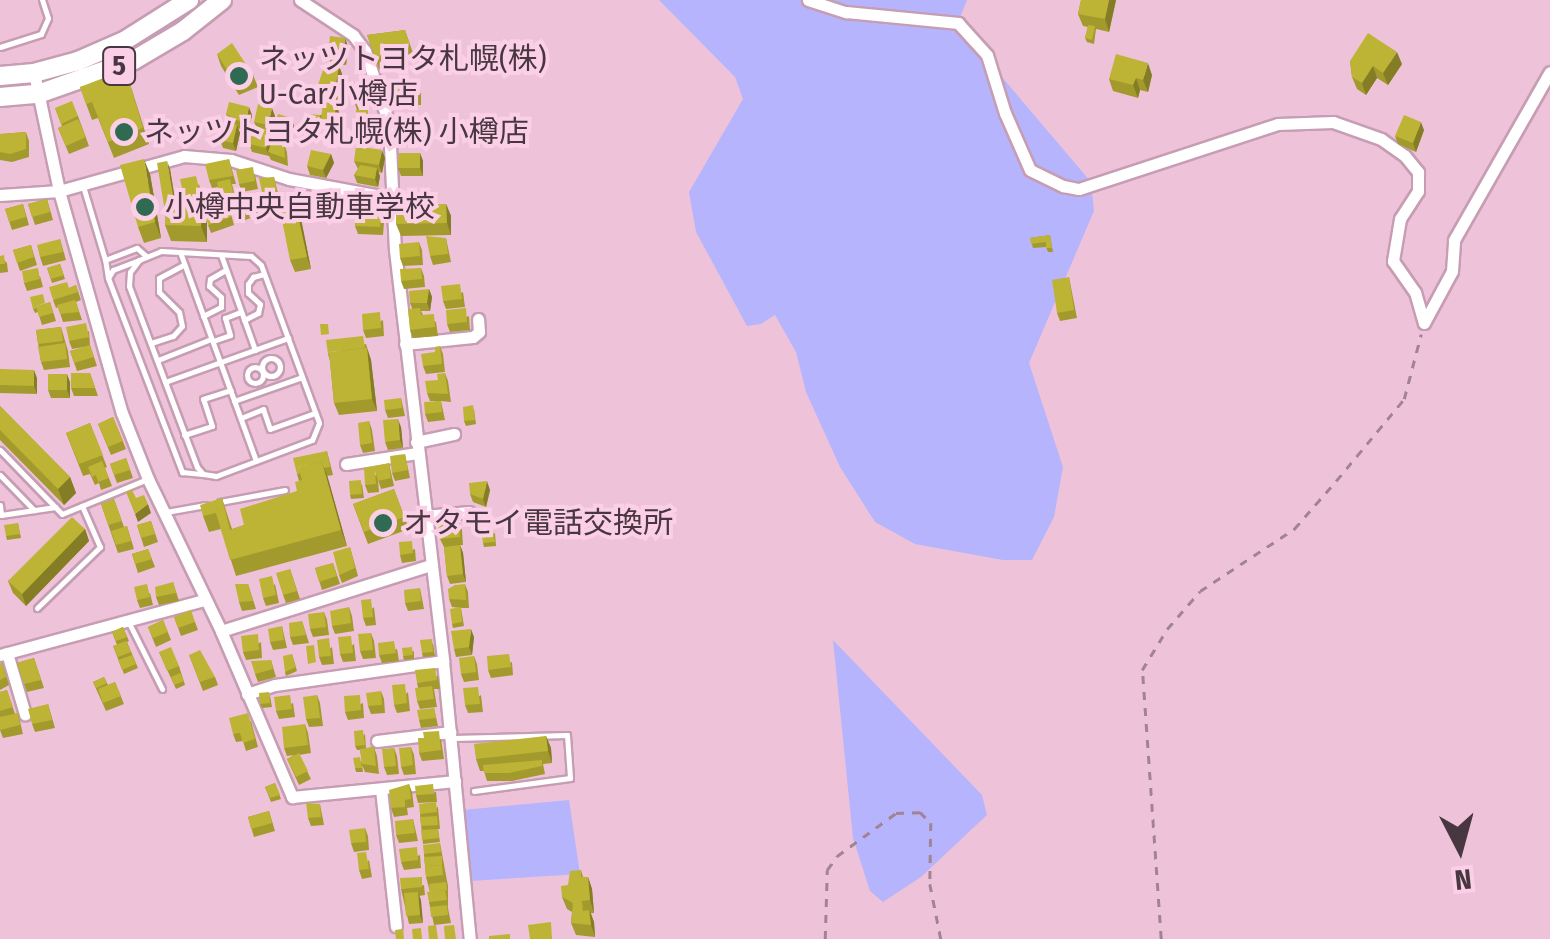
<!DOCTYPE html>
<meta charset="utf-8">
<style>
body{margin:0}
#map{position:relative;width:1550px;height:939px;overflow:hidden;background:#eec3da;font-family:"Fira Sans Condensed","Noto Sans JP",sans-serif}
div>[style]{position:absolute}
.green>*{inset:0;background:#b5b4fd}
.path>*{height:2.5px;margin-top:-1.25px;transform-origin:0;background:repeating-linear-gradient(90deg,#a28393 0 8px,transparent 0 16px)}
.roads{filter:drop-shadow(2px 0 #c69db3) drop-shadow(-2px 0 #c69db3) drop-shadow(0 2px #c69db3) drop-shadow(0 -2px #c69db3)}
.service>*{height:5px;margin:-2.5px;padding:0 2.5px;transform-origin:2.5px;border-radius:2.5px;background:#fff}
.service>.ring{margin:-2.5px;padding:0;box-sizing:content-box;background:none;border:5px solid #fff;border-radius:50%}
.minor>*{height:11px;margin:-5.5px;padding:0 5.5px;transform-origin:5.5px;border-radius:5.5px;background:#fff}
.trunk>*{height:18px;margin:-9px;padding:0 9px;transform-origin:9px;border-radius:9px;background:#fff}
.wall>*{inset:0;background:#a39a2e}
.shaded-wall>*{inset:0;background:#847d25}
.building>*{inset:0;background:#bdb335}
.dots>*{width:28px;height:28px;translate:-50% -50%;box-sizing:border-box;border:5px solid #fbd0e7;border-radius:50%}
span{translate:-50% -50%;white-space:nowrap;text-align:center;line-height:1.15;-webkit-text-stroke:8px #fbd0e7;paint-order:stroke}
.shield-label span{padding:2px 8px;background:#fbd0e7;border:2px solid;border-radius:8px;-webkit-text-stroke-width:0}
.shield-label{font-size:28px;color:#483740;font-weight:700}
.poi-label{font-size:30px;color:#483740}
.left{translate:0 -50%;text-align:left}
.north{position:absolute;left:1410px;top:799px;width:100px;height:100px;-webkit-text-stroke:8px #fbd0e7;paint-order:stroke;rotate:174deg;font-size:28px;font-weight:700;line-height:40px;text-align:center;color:#483740}
.north::after{content:'';display:block;margin:auto;width:35px;height:45px;background:#483740;clip-path:polygon(50% 0,100% 100%,50% 72%,0 100%)}
</style>
<div id="map">
<div class="green">
<i style="clip-path:polygon(659px 0,967px 0,961px 15px,962px 30px,1091px 182px,1094px 211px,1029px 363px,1063px 467px,1054px 517px,1032px 560px,1003px 560px,915px 544px,875px 522px,840px 467px,806px 392px,796px 352px,775px 315px,761px 324px,747px 326px,696px 232px,689px 192px,743px 99px,735px 77px)"></i>
<i style="clip-path:polygon(833px 640px,982px 795px,987px 815px,921px 877px,883px 902px,870px 891px,853px 838px)"></i>
<i style="clip-path:polygon(569px 800px,580px 874px,471px 881px,463px 810px)"></i>
</div>
<div class="path">
<i style="left:825px;top:939px;width:69px;rotate:-88.3deg"></i>
<i style="left:827px;top:870px;width:17px;rotate:-54deg"></i>
<i style="left:837px;top:856px;width:73px;rotate:-36.1deg"></i>
<i style="left:896px;top:813px;width:24px;rotate:-2deg"></i>
<i style="left:920px;top:812px;width:16px;rotate:45deg"></i>
<i style="left:931px;top:823px;width:61px;rotate:90.9deg"></i>
<i style="left:930px;top:884px;width:56px;rotate:78.7deg"></i>
<i style="left:1161px;top:939px;width:270px;rotate:-94deg"></i>
<i style="left:1142px;top:670px;width:48px;rotate:-58.6deg"></i>
<i style="left:1167px;top:629px;width:50px;rotate:-49deg"></i>
<i style="left:1200px;top:591px;width:113px;rotate:-33.4deg"></i>
<i style="left:1294px;top:529px;width:64px;rotate:-48.8deg"></i>
<i style="left:1336px;top:481px;width:107px;rotate:-50.3deg"></i>
<i style="left:1404px;top:399px;width:67px;rotate:-75.3deg"></i>
</div>
<div class="roads">
<div class="service">
<i style="left:0;top:47px;width:43px;rotate:-17.6deg"></i>
<i style="left:41px;top:34px;width:17px;rotate:-66deg"></i>
<i style="left:48px;top:18px;width:19px;rotate:-108deg"></i>
<i style="left:83px;top:186px;width:77px;rotate:73.4deg"></i>
<i style="left:161px;top:251px;width:90px;rotate:3.2deg"></i>
<i style="left:251px;top:256px;width:13px;rotate:42deg"></i>
<i style="left:261px;top:265px;width:168px;rotate:69.8deg"></i>
<i style="left:319px;top:423px;width:18px;rotate:112deg"></i>
<i style="left:312px;top:440px;width:103px;rotate:159.4deg"></i>
<i style="left:216px;top:476px;width:13px;rotate:-171deg"></i>
<i style="left:203px;top:474px;width:9px;rotate:-131deg"></i>
<i style="left:197px;top:467px;width:193px;rotate:-110.6deg"></i>
<i style="left:129px;top:286px;width:14px;rotate:-86deg"></i>
<i style="left:130px;top:272px;width:15px;rotate:-53deg"></i>
<i style="left:139px;top:260px;width:24px;rotate:-22deg"></i>
<i style="left:180px;top:252px;width:222px;rotate:70deg"></i>
<i style="left:221px;top:255px;width:101px;rotate:70.3deg"></i>
<i style="left:139px;top:260px;width:28px;rotate:159deg"></i>
<i style="left:113px;top:270px;width:9px;rotate:122deg"></i>
<i style="left:108px;top:278px;width:208px;rotate:69.1deg"></i>
<i style="left:182px;top:472px;width:18px;rotate:6deg"></i>
<i style="left:108px;top:278px;width:18px;rotate:-99deg"></i>
<i style="left:105px;top:260px;width:34px;rotate:-21deg"></i>
<i style="left:137px;top:248px;width:13px;rotate:42deg"></i>
<i style="left:203px;top:316px;width:20px;rotate:-27deg"></i>
<i style="left:221px;top:307px;width:10px;rotate:-90deg"></i>
<i style="left:221px;top:297px;width:16px;rotate:-137deg"></i>
<i style="left:209px;top:286px;width:7px;rotate:-82deg"></i>
<i style="left:210px;top:279px;width:16px;rotate:-30deg"></i>
<i style="left:244px;top:320px;width:16px;rotate:-27deg"></i>
<i style="left:258px;top:313px;width:9px;rotate:-77deg"></i>
<i style="left:260px;top:304px;width:16px;rotate:-137deg"></i>
<i style="left:248px;top:293px;width:9px;rotate:-90deg"></i>
<i style="left:248px;top:284px;width:9px;rotate:-54deg"></i>
<i style="left:253px;top:277px;width:11px;rotate:-15deg"></i>
<i style="left:213px;top:341px;width:18px;rotate:-19deg"></i>
<i style="left:230px;top:335px;width:18px;rotate:-106deg"></i>
<i style="left:225px;top:318px;width:17px;rotate:-21deg"></i>
<i style="left:151px;top:343px;width:23px;rotate:-18deg"></i>
<i style="left:173px;top:336px;width:13px;rotate:-48deg"></i>
<i style="left:182px;top:326px;width:14px;rotate:-102deg"></i>
<i style="left:179px;top:312px;width:28px;rotate:-135deg"></i>
<i style="left:159px;top:292px;width:14px;rotate:-90deg"></i>
<i style="left:159px;top:278px;width:27px;rotate:-28deg"></i>
<i class="ring" style="left:262px;top:358px;width:13px;height:13px"></i>
<i style="left:158px;top:360px;width:57px;rotate:-21.6deg"></i>
<i class="ring" style="left:247px;top:367px;width:11px;height:11px"></i>
<i style="left:165px;top:382px;width:131px;rotate:-19.7deg"></i>
<i style="left:234px;top:401px;width:72px;rotate:-19.4deg"></i>
<i style="left:241px;top:418px;width:24px;rotate:-22deg"></i>
<i style="left:263px;top:409px;width:21px;rotate:71deg"></i>
<i style="left:270px;top:429px;width:48px;rotate:-19.6deg"></i>
<i style="left:184px;top:435px;width:29px;rotate:-18deg"></i>
<i style="left:212px;top:426px;width:28px;rotate:-108deg"></i>
<i style="left:203px;top:399px;width:29px;rotate:-18deg"></i>
<i style="left:0;top:450px;width:89px;rotate:45.9deg"></i>
<i style="left:62px;top:514px;width:90px;rotate:-22.3deg"></i>
<i style="left:0;top:475px;width:49px;rotate:45.8deg"></i>
<i style="left:220px;top:502px;width:66px;rotate:-10.5deg"></i>
<i style="left:0;top:505px;width:10px;rotate:84deg"></i>
<i style="left:1px;top:515px;width:55px;rotate:-8.4deg"></i>
<i style="left:166px;top:512px;width:40px;rotate:-10deg"></i>
<i style="left:37px;top:608px;width:88px;rotate:-44.1deg"></i>
<i style="left:100px;top:547px;width:45px;rotate:-113.7deg"></i>
<i style="left:128px;top:621px;width:76px;rotate:63.4deg"></i>
<i style="left:454px;top:738px;width:113px;rotate:-1.5deg"></i>
<i style="left:567px;top:735px;width:43px;rotate:86deg"></i>
<i style="left:570px;top:778px;width:97px;rotate:172.3deg"></i>
</div>
<div class="minor">
<i style="left:300px;top:0;width:64px;rotate:33.4deg"></i>
<i style="left:353px;top:35px;width:20px;rotate:53deg"></i>
<i style="left:365px;top:51px;width:77px;rotate:71.8deg"></i>
<i style="left:389px;top:124px;width:126px;rotate:87.3deg"></i>
<i style="left:395px;top:250px;width:414px;rotate:83.3deg"></i>
<i style="left:443px;top:661px;width:279px;rotate:84.5deg"></i>
<i style="left:808px;top:0;width:40px;rotate:18deg"></i>
<i style="left:846px;top:12px;width:113px;rotate:5.6deg"></i>
<i style="left:958px;top:23px;width:43px;rotate:47.8deg"></i>
<i style="left:987px;top:55px;width:61px;rotate:72.8deg"></i>
<i style="left:1005px;top:113px;width:62px;rotate:66.3deg"></i>
<i style="left:1030px;top:170px;width:37px;rotate:26deg"></i>
<i style="left:1063px;top:186px;width:16px;rotate:11deg"></i>
<i style="left:1079px;top:189px;width:209px;rotate:-18.1deg"></i>
<i style="left:1278px;top:124px;width:55px;rotate:-2.1deg"></i>
<i style="left:1333px;top:122px;width:51px;rotate:19.5deg"></i>
<i style="left:1381px;top:139px;width:29px;rotate:35deg"></i>
<i style="left:1405px;top:156px;width:21px;rotate:51deg"></i>
<i style="left:1418px;top:172px;width:19px;rotate:90deg"></i>
<i style="left:1418px;top:191px;width:33px;rotate:123deg"></i>
<i style="left:1400px;top:219px;width:43px;rotate:99.5deg"></i>
<i style="left:1393px;top:261px;width:38px;rotate:55deg"></i>
<i style="left:1415px;top:292px;width:32px;rotate:74deg"></i>
<i style="left:34px;top:73px;width:121px;rotate:78deg"></i>
<i style="left:59px;top:191px;width:231px;rotate:74.2deg"></i>
<i style="left:122px;top:413px;width:71px;rotate:68.5deg"></i>
<i style="left:148px;top:479px;width:169px;rotate:64.3deg"></i>
<i style="left:221px;top:631px;width:181px;rotate:66.8deg"></i>
<i style="left:292px;top:797px;width:164px;rotate:-5.6deg"></i>
<i style="left:0;top:195px;width:59px;rotate:-3.9deg"></i>
<i style="left:59px;top:191px;width:130px;rotate:-15.6deg"></i>
<i style="left:184px;top:156px;width:47px;rotate:4.9deg"></i>
<i style="left:231px;top:160px;width:61px;rotate:18.1deg"></i>
<i style="left:289px;top:179px;width:105px;rotate:10.5deg"></i>
<i style="left:1424px;top:323px;width:59px;rotate:-61.7deg"></i>
<i style="left:1452px;top:271px;width:31px;rotate:-86deg"></i>
<i style="left:1454px;top:240px;width:193px;rotate:-60.3deg"></i>
<i style="left:405px;top:344px;width:68px;rotate:-5.9deg"></i>
<i style="left:473px;top:337px;width:8px;rotate:-40deg"></i>
<i style="left:479px;top:332px;width:13px;rotate:-94deg"></i>
<i style="left:416px;top:442px;width:39px;rotate:-12deg"></i>
<i style="left:346px;top:464px;width:72px;rotate:-8.8deg"></i>
<i style="left:424px;top:516px;width:45px;rotate:-5.1deg"></i>
<i style="left:221px;top:631px;width:219px;rotate:-17.5deg"></i>
<i style="left:7px;top:653px;width:64px;rotate:73.6deg"></i>
<i style="left:0;top:655px;width:211px;rotate:-15.1deg"></i>
<i style="left:247px;top:694px;width:29px;rotate:-18deg"></i>
<i style="left:275px;top:685px;width:170px;rotate:-8.1deg"></i>
<i style="left:377px;top:741px;width:74px;rotate:-7deg"></i>
<i style="left:381px;top:789px;width:138px;rotate:83.8deg"></i>
</div>
<div class="trunk">
<i style="left:0;top:76px;width:34px;rotate:-5deg"></i>
<i style="left:34px;top:73px;width:46px;rotate:-15.3deg"></i>
<i style="left:78px;top:61px;width:50px;rotate:-23.5deg"></i>
<i style="left:124px;top:41px;width:77px;rotate:-32.2deg"></i>
<i style="left:0;top:97px;width:38px;rotate:-5deg"></i>
<i style="left:38px;top:94px;width:102px;rotate:-19.5deg"></i>
<i style="left:134px;top:60px;width:57px;rotate:-30.6deg"></i>
<i style="left:183px;top:31px;width:50px;rotate:-38.5deg"></i>
</div>
</div>
<div class="wall">
<i style="clip-path:polygon(1079px 0,1116px 0,1109px 32px,1096px 29px,1094px 44px,1087px 42px,1085px 38px,1088px 27px,1083px 26px,1078px 14px,1081px 0)"></i>
<i style="clip-path:polygon(405px 30px,414px 56px,403px 58px,404px 66px,379px 69px,367px 35px)"></i>
<i style="clip-path:polygon(348px 46px,346px 65px,331px 64px,328px 56px)"></i>
<i style="clip-path:polygon(217px 54px,253px 75px,258px 87px,239px 95px,221px 66px)"></i>
<i style="clip-path:polygon(1350px 61px,1402px 64px,1388px 85px,1377px 78px,1366px 95px,1357px 89px,1352px 77px)"></i>
<i style="clip-path:polygon(339px 66px,342px 74px,337px 103px,325px 101px,319px 96px,317px 88px)"></i>
<i style="clip-path:polygon(127px 74px,149px 144px,114px 158px,98px 118px,92px 120px,80px 87px)"></i>
<i style="clip-path:polygon(1152px 75px,1148px 92px,1140px 90px,1138px 98px,1113px 91px,1109px 79px)"></i>
<i style="clip-path:polygon(360px 81px,369px 109px,365px 110px,375px 125px,375px 132px,358px 131px,356px 123px,357px 110px,349px 85px)"></i>
<i style="clip-path:polygon(421px 93px,421px 105px,398px 106px,395px 98px)"></i>
<i style="clip-path:polygon(55px 108px,78px 116px,89px 146px,69px 154px,58px 128px,62px 126px)"></i>
<i style="clip-path:polygon(339px 112px,336px 129px,323px 128px,322px 122px,321px 130px,307px 128px,305px 124px,320px 115px)"></i>
<i style="clip-path:polygon(226px 114px,252px 115px,248px 133px,238px 128px,240px 133px,236px 151px,223px 148px,220px 140px,232px 124px,229px 122px)"></i>
<i style="clip-path:polygon(275px 116px,272px 132px,273px 140px,284px 144px,287px 152px,288px 166px,271px 160px,269px 156px,252px 152px,249px 144px,256px 126px,254px 122px)"></i>
<i style="clip-path:polygon(291px 118px,294px 126px,289px 141px,276px 138px,273px 130px)"></i>
<i style="clip-path:polygon(1424px 130px,1416px 152px,1398px 144px,1395px 136px)"></i>
<i style="clip-path:polygon(426px 131px,425px 145px,404px 146px,401px 138px)"></i>
<i style="clip-path:polygon(26px 132px,29px 141px,29px 157px,12px 162px,0 160px,0 134px)"></i>
<i style="clip-path:polygon(420px 153px,423px 161px,423px 176px,401px 176px,398px 168px)"></i>
<i style="clip-path:polygon(331px 154px,334px 163px,326px 178px,310px 175px,307px 166px)"></i>
<i style="clip-path:polygon(385px 158px,382px 173px,378px 172px,380px 176px,378px 187px,357px 183px,354px 175px,358px 169px,354px 161px)"></i>
<i style="clip-path:polygon(229px 159px,236px 184px,232px 184px,237px 204px,223px 206px,218px 187px,212px 188px,209px 180px)"></i>
<i style="clip-path:polygon(170px 169px,176px 206px,186px 206px,199px 184px,205px 209px,203px 210px,207px 223px,207px 242px,171px 241px,165px 225px)"></i>
<i style="clip-path:polygon(150px 174px,161px 238px,144px 243px,138px 227px)"></i>
<i style="clip-path:polygon(255px 175px,258px 189px,242px 192px,239px 184px)"></i>
<i style="clip-path:polygon(274px 177px,280px 202px,266px 205px,263px 197px)"></i>
<i style="clip-path:polygon(362px 198px,360px 210px,381px 215px,384px 223px,383px 235px,358px 234px,355px 226px,356px 210px,350px 210px,349px 206px)"></i>
<i style="clip-path:polygon(47px 199px,53px 220px,35px 225px,28px 204px)"></i>
<i style="clip-path:polygon(260px 201px,263px 213px,243px 221px,240px 213px)"></i>
<i style="clip-path:polygon(23px 204px,29px 225px,12px 230px,5px 209px)"></i>
<i style="clip-path:polygon(446px 204px,451px 216px,451px 235px,401px 236px,396px 224px)"></i>
<i style="clip-path:polygon(231px 214px,234px 225px,211px 233px,208px 225px)"></i>
<i style="clip-path:polygon(300px 214px,311px 269px,295px 272px,290px 260px)"></i>
<i style="clip-path:polygon(1050px 235px,1053px 252px,1048px 252px,1046px 247px,1033px 248px,1030px 238px)"></i>
<i style="clip-path:polygon(446px 238px,451px 262px,433px 265px,430px 256px)"></i>
<i style="clip-path:polygon(60px 239px,66px 260px,43px 266px,40px 257px)"></i>
<i style="clip-path:polygon(419px 242px,422px 250px,423px 265px,403px 266px,400px 258px)"></i>
<i style="clip-path:polygon(31px 245px,37px 265px,20px 271px,13px 250px)"></i>
<i style="clip-path:polygon(0 256px,7px 263px,8px 272px,0 273px)"></i>
<i style="clip-path:polygon(60px 264px,65px 279px,52px 283px,47px 268px)"></i>
<i style="clip-path:polygon(421px 268px,424px 276px,425px 287px,404px 289px,401px 281px)"></i>
<i style="clip-path:polygon(40px 276px,43px 287px,27px 291px,24px 283px)"></i>
<i style="clip-path:polygon(1069px 277px,1077px 318px,1060px 321px,1057px 313px)"></i>
<i style="clip-path:polygon(76px 285px,81px 300px,76px 302px,82px 320px,63px 322px,58px 307px,56px 308px,53px 300px,69px 288px)"></i>
<i style="clip-path:polygon(429px 289px,432px 297px,430px 311px,421px 311px,423px 315px,436px 322px,438px 336px,413px 338px,410px 330px,412px 308px,410px 303px)"></i>
<i style="clip-path:polygon(463px 292px,465px 307px,446px 309px,443px 301px)"></i>
<i style="clip-path:polygon(50px 302px,56px 321px,42px 325px,38px 312px,35px 313px,33px 309px)"></i>
<i style="clip-path:polygon(469px 316px,470px 330px,450px 332px,447px 324px)"></i>
<i style="clip-path:polygon(383px 320px,384px 336px,366px 338px,363px 330px)"></i>
<i style="clip-path:polygon(61px 327px,68px 351px,70px 367px,44px 370px,41px 362px,36px 330px)"></i>
<i style="clip-path:polygon(89px 331px,90px 345px,97px 366px,77px 371px,70px 351px,90px 346px,72px 349px,69px 341px)"></i>
<i style="clip-path:polygon(366px 344px,371px 360px,377px 411px,339px 415px,334px 403px,330px 361px,328px 354px)"></i>
<i style="clip-path:polygon(440px 346px,443px 354px,445px 372px,426px 374px,423px 366px)"></i>
<i style="clip-path:polygon(0 369px,37px 378px,37px 394px,0 393px)"></i>
<i style="clip-path:polygon(90px 373px,98px 396px,74px 396px,71px 388px)"></i>
<i style="clip-path:polygon(445px 373px,448px 381px,451px 402px,441px 401px,445px 420px,428px 422px,425px 414px,436px 401px,430px 401px,427px 393px)"></i>
<i style="clip-path:polygon(70px 382px,70px 398px,51px 398px,48px 390px)"></i>
<i style="clip-path:polygon(401px 398px,405px 416px,388px 418px,385px 410px)"></i>
<i style="clip-path:polygon(0 406px,70px 477px,76px 493px,64px 505px,0 440px)"></i>
<i style="clip-path:polygon(474px 409px,476px 424px,466px 426px,464px 421px)"></i>
<i style="clip-path:polygon(113px 417px,126px 449px,111px 455px,98px 424px)"></i>
<i style="clip-path:polygon(369px 421px,372px 430px,375px 451px,363px 453px,360px 445px)"></i>
<i style="clip-path:polygon(90px 423px,107px 467px,105px 468px,112px 486px,101px 490px,99px 483px,95px 485px,90px 474px,83px 476px,66px 433px)"></i>
<i style="clip-path:polygon(401px 427px,403px 448px,388px 450px,385px 442px)"></i>
<i style="clip-path:polygon(327px 451px,333px 475px,327px 476px,347px 546px,236px 576px,221px 529px,209px 532px,203px 516px,222px 498px,232px 529px,244px 525px,297px 491px,299px 481px,297px 474px)"></i>
<i style="clip-path:polygon(405px 454px,410px 478px,395px 481px,392px 473px)"></i>
<i style="clip-path:polygon(126px 458px,133px 478px,117px 483px,110px 464px)"></i>
<i style="clip-path:polygon(389px 463px,394px 486px,381px 489px,378px 480px,379px 492px,368px 493px,365px 485px)"></i>
<i style="clip-path:polygon(362px 484px,364px 498px,351px 499px,350px 495px)"></i>
<i style="clip-path:polygon(394px 489px,409px 529px,368px 544px,353px 504px)"></i>
<i style="clip-path:polygon(490px 490px,486px 507px,473px 502px,470px 494px)"></i>
<i style="clip-path:polygon(114px 499px,124px 527px,127px 526px,134px 549px,118px 553px,101px 504px)"></i>
<i style="clip-path:polygon(151px 521px,158px 542px,144px 547px,137px 525px)"></i>
<i style="clip-path:polygon(459px 522px,462px 530px,463px 545px,460px 545px,463px 553px,466px 582px,450px 584px,447px 576px,444px 547px,440px 539px)"></i>
<i style="clip-path:polygon(18px 523px,21px 538px,7px 540px,6px 536px)"></i>
<i style="clip-path:polygon(85px 529px,89px 541px,26px 606px,13px 593px,8px 581px)"></i>
<i style="clip-path:polygon(495px 533px,496px 546px,484px 547px,483px 543px)"></i>
<i style="clip-path:polygon(350px 547px,358px 576px,342px 583px,339px 575px)"></i>
<i style="clip-path:polygon(148px 549px,155px 567px,138px 573px,132px 554px)"></i>
<i style="clip-path:polygon(415px 549px,416px 561px,402px 563px,400px 555px)"></i>
<i style="clip-path:polygon(333px 563px,340px 584px,322px 590px,315px 568px)"></i>
<i style="clip-path:polygon(290px 569px,300px 599px,286px 603px,283px 595px)"></i>
<i style="clip-path:polygon(173px 582px,179px 601px,159px 605px,156px 597px)"></i>
<i style="clip-path:polygon(248px 584px,256px 609px,242px 611px,239px 602px)"></i>
<i style="clip-path:polygon(275px 584px,279px 603px,266px 606px,263px 598px)"></i>
<i style="clip-path:polygon(465px 584px,468px 592px,469px 608px,461px 608px,464px 626px,453px 628px,452px 624px,460px 608px,452px 607px,449px 599px)"></i>
<i style="clip-path:polygon(420px 588px,424px 609px,408px 611px,405px 603px)"></i>
<i style="clip-path:polygon(150px 593px,153px 605px,140px 608px,137px 600px)"></i>
<i style="clip-path:polygon(349px 607px,352px 616px,354px 631px,335px 634px,332px 626px)"></i>
<i style="clip-path:polygon(374px 607px,376px 625px,366px 626px,363px 618px)"></i>
<i style="clip-path:polygon(324px 612px,327px 620px,329px 635px,313px 637px,310px 629px)"></i>
<i style="clip-path:polygon(174px 617px,195px 622px,198px 630px,181px 636px)"></i>
<i style="clip-path:polygon(163px 620px,171px 640px,156px 647px,148px 627px)"></i>
<i style="clip-path:polygon(302px 621px,309px 643px,293px 645px,290px 637px)"></i>
<i style="clip-path:polygon(282px 626px,287px 648px,273px 650px,270px 642px)"></i>
<i style="clip-path:polygon(123px 627px,129px 641px,127px 642px,138px 668px,124px 674px,113px 646px,117px 645px,112px 632px)"></i>
<i style="clip-path:polygon(371px 633px,374px 641px,376px 658px,363px 659px,360px 651px)"></i>
<i style="clip-path:polygon(474px 637px,472px 655px,456px 657px,454px 649px)"></i>
<i style="clip-path:polygon(261px 642px,262px 658px,246px 660px,243px 652px)"></i>
<i style="clip-path:polygon(433px 643px,435px 656px,423px 657px,422px 653px)"></i>
<i style="clip-path:polygon(354px 644px,356px 661px,343px 662px,340px 654px)"></i>
<i style="clip-path:polygon(332px 647px,334px 664px,322px 665px,319px 657px)"></i>
<i style="clip-path:polygon(397px 649px,399px 661px,382px 663px,379px 655px)"></i>
<i style="clip-path:polygon(414px 651px,414px 659px,404px 660px,403px 656px)"></i>
<i style="clip-path:polygon(159px 652px,179px 666px,185px 685px,176px 689px)"></i>
<i style="clip-path:polygon(292px 654px,297px 671px,286px 676px,285px 672px)"></i>
<i style="clip-path:polygon(189px 655px,215px 677px,218px 685px,203px 691px)"></i>
<i style="clip-path:polygon(474px 656px,477px 664px,479px 680px,464px 682px,461px 674px)"></i>
<i style="clip-path:polygon(34px 658px,44px 688px,27px 692px,17px 663px)"></i>
<i style="clip-path:polygon(271px 660px,276px 677px,258px 682px,255px 674px)"></i>
<i style="clip-path:polygon(512px 662px,513px 675px,491px 678px,488px 670px)"></i>
<i style="clip-path:polygon(2px 663px,9px 685px,0 690px,0 664px)"></i>
<i style="clip-path:polygon(438px 676px,440px 689px,434px 689px,437px 707px,420px 709px,417px 701px,418px 687px,417px 683px)"></i>
<i style="clip-path:polygon(104px 677px,108px 685px,115px 682px,124px 704px,106px 711px,93px 682px)"></i>
<i style="clip-path:polygon(7px 690px,15px 714px,18px 713px,23px 734px,3px 738px,0 730px,0 692px)"></i>
<i style="clip-path:polygon(381px 691px,384px 699px,385px 713px,371px 714px,368px 706px)"></i>
<i style="clip-path:polygon(408px 692px,410px 711px,397px 713px,394px 705px)"></i>
<i style="clip-path:polygon(317px 695px,320px 703px,323px 726px,309px 727px,306px 719px)"></i>
<i style="clip-path:polygon(481px 695px,483px 712px,468px 713px,465px 705px)"></i>
<i style="clip-path:polygon(270px 696px,272px 707px,262px 708px,260px 704px)"></i>
<i style="clip-path:polygon(293px 703px,295px 717px,279px 719px,276px 711px)"></i>
<i style="clip-path:polygon(363px 703px,364px 718px,348px 720px,345px 712px)"></i>
<i style="clip-path:polygon(48px 704px,55px 728px,35px 732px,32px 724px)"></i>
<i style="clip-path:polygon(434px 708px,438px 726px,421px 728px,419px 720px)"></i>
<i style="clip-path:polygon(251px 721px,258px 747px,246px 751px,243px 741px,236px 742px,233px 734px)"></i>
<i style="clip-path:polygon(305px 724px,308px 733px,311px 753px,299px 755px,311px 779px,299px 785px,287px 759px,294px 755px,287px 756px,284px 748px)"></i>
<i style="clip-path:polygon(365px 734px,366px 748px,374px 747px,377px 756px,379px 774px,365px 772px,362px 765px,363px 772px,356px 772px,355px 768px,362px 761px,360px 750px,357px 750px,355px 746px)"></i>
<i style="clip-path:polygon(546px 736px,551px 748px,552px 763px,543px 764px,545px 774px,512px 781px,487px 781px,484px 771px,480px 771px,476px 759px)"></i>
<i style="clip-path:polygon(424px 738px,441px 739px,444px 759px,422px 761px,419px 753px)"></i>
<i style="clip-path:polygon(411px 747px,414px 755px,416px 774px,404px 775px,401px 767px)"></i>
<i style="clip-path:polygon(394px 748px,397px 756px,399px 774px,387px 775px,384px 767px)"></i>
<i style="clip-path:polygon(275px 783px,281px 799px,271px 802px,265px 787px)"></i>
<i style="clip-path:polygon(409px 784px,412px 792px,414px 807px,407px 808px,408px 815px,394px 817px,391px 808px)"></i>
<i style="clip-path:polygon(436px 792px,437px 802px,418px 803px,416px 795px)"></i>
<i style="clip-path:polygon(320px 804px,324px 825px,311px 826px,308px 818px)"></i>
<i style="clip-path:polygon(438px 807px,440px 829px,438px 829px,440px 842px,423px 844px,420px 814px)"></i>
<i style="clip-path:polygon(269px 811px,275px 831px,254px 837px,248px 817px)"></i>
<i style="clip-path:polygon(413px 819px,418px 841px,399px 843px,396px 835px)"></i>
<i style="clip-path:polygon(365px 828px,368px 836px,369px 850px,354px 852px,351px 843px)"></i>
<i style="clip-path:polygon(440px 843px,448px 886px,448px 908px,451px 923px,434px 925px,429px 902px,430px 892px,426px 877px,424px 854px)"></i>
<i style="clip-path:polygon(420px 855px,421px 868px,404px 870px,401px 862px)"></i>
<i style="clip-path:polygon(369px 860px,372px 877px,362px 879px,359px 870px)"></i>
<i style="clip-path:polygon(581px 870px,583px 877px,588px 877px,592px 889px,594px 913px,591px 913px,594px 922px,595px 937px,576px 935px,571px 923px,572px 912px,567px 909px,562px 897px,568px 885px)"></i>
<i style="clip-path:polygon(424px 885px,425px 895px,419px 896px,423px 923px,409px 924px,401px 889px)"></i>
</div>
<div class="shaded-wall">
<i style="clip-path:polygon(1109px 0,1116px 0,1109px 32px,1105px 19px)"></i>
<i style="clip-path:polygon(345px 38px,348px 46px,346px 65px,343px 57px)"></i>
<i style="clip-path:polygon(1397px 52px,1402px 64px,1388px 85px,1383px 73px)"></i>
<i style="clip-path:polygon(1148px 63px,1152px 75px,1148px 92px,1143px 80px)"></i>
<i style="clip-path:polygon(339px 66px,342px 74px,337px 103px,334px 95px)"></i>
<i style="clip-path:polygon(1373px 66px,1377px 78px,1366px 95px,1362px 83px)"></i>
<i style="clip-path:polygon(1136px 78px,1140px 90px,1138px 98px,1133px 85px)"></i>
<i style="clip-path:polygon(336px 104px,339px 112px,336px 129px,334px 121px)"></i>
<i style="clip-path:polygon(249px 107px,252px 115px,248px 133px,245px 124px)"></i>
<i style="clip-path:polygon(272px 108px,275px 116px,272px 132px,274px 138px,270px 153px,268px 152px,269px 156px,266px 148px,270px 131px,268px 125px)"></i>
<i style="clip-path:polygon(291px 118px,294px 126px,289px 141px,286px 133px)"></i>
<i style="clip-path:polygon(423px 122px,426px 131px,425px 145px,422px 137px)"></i>
<i style="clip-path:polygon(1421px 122px,1424px 130px,1416px 152px,1413px 143px)"></i>
<i style="clip-path:polygon(237px 125px,240px 133px,236px 151px,233px 143px)"></i>
<i style="clip-path:polygon(382px 150px,385px 158px,382px 173px,379px 165px)"></i>
<i style="clip-path:polygon(420px 153px,423px 161px,423px 176px,420px 168px)"></i>
<i style="clip-path:polygon(331px 154px,334px 163px,326px 178px,323px 170px)"></i>
<i style="clip-path:polygon(144px 159px,150px 174px,161px 238px,155px 222px)"></i>
<i style="clip-path:polygon(167px 161px,170px 169px,178px 218px,175px 210px)"></i>
<i style="clip-path:polygon(377px 168px,380px 176px,378px 187px,375px 179px)"></i>
<i style="clip-path:polygon(295px 202px,300px 214px,311px 269px,307px 257px)"></i>
<i style="clip-path:polygon(446px 204px,451px 216px,451px 235px,447px 223px)"></i>
<i style="clip-path:polygon(202px 207px,207px 223px,207px 242px,201px 226px)"></i>
<i style="clip-path:polygon(429px 289px,432px 297px,430px 311px,427px 303px)"></i>
<i style="clip-path:polygon(367px 348px,371px 360px,377px 411px,372px 399px)"></i>
<i style="clip-path:polygon(34px 370px,37px 378px,37px 394px,34px 386px)"></i>
<i style="clip-path:polygon(67px 374px,70px 382px,70px 398px,67px 390px)"></i>
<i style="clip-path:polygon(398px 419px,401px 427px,403px 448px,400px 440px)"></i>
<i style="clip-path:polygon(322px 462px,328px 478px,347px 546px,341px 530px)"></i>
<i style="clip-path:polygon(70px 477px,76px 493px,64px 505px,58px 489px)"></i>
<i style="clip-path:polygon(487px 481px,490px 490px,486px 507px,483px 499px)"></i>
<i style="clip-path:polygon(148px 504px,151px 513px,138px 522px,135px 514px)"></i>
<i style="clip-path:polygon(85px 529px,89px 541px,26px 606px,22px 594px)"></i>
<i style="clip-path:polygon(460px 545px,463px 553px,466px 582px,463px 574px)"></i>
<i style="clip-path:polygon(471px 629px,474px 637px,472px 655px,469px 647px)"></i>
<i style="clip-path:polygon(546px 736px,551px 748px,552px 763px,548px 751px)"></i>
<i style="clip-path:polygon(588px 877px,592px 889px,594px 913px,590px 900px)"></i>
<i style="clip-path:polygon(418px 892px,421px 900px,423px 923px,420px 915px)"></i>
<i style="clip-path:polygon(589px 910px,594px 922px,595px 937px,591px 925px)"></i>
</div>
<div class="building">
<i style="clip-path:polygon(1081px 0,1109px 0,1105px 19px,1078px 14px)"></i>
<i style="clip-path:polygon(1088px 25px,1095px 26px,1092px 40px,1085px 38px)"></i>
<i style="clip-path:polygon(405px 30px,410px 44px,398px 46px,399px 54px,375px 57px,367px 35px)"></i>
<i style="clip-path:polygon(1368px 33px,1397px 52px,1383px 73px,1373px 66px,1362px 83px,1352px 77px,1350px 61px)"></i>
<i style="clip-path:polygon(330px 36px,345px 38px,343px 57px,328px 56px)"></i>
<i style="clip-path:polygon(232px 43px,253px 75px,235px 83px,217px 54px)"></i>
<i style="clip-path:polygon(1116px 54px,1148px 63px,1143px 80px,1136px 78px,1133px 85px,1109px 79px)"></i>
<i style="clip-path:polygon(325px 64px,339px 66px,334px 95px,322px 93px,317px 88px)"></i>
<i style="clip-path:polygon(114px 74px,116px 78px,127px 74px,143px 128px,108px 142px,92px 102px,86px 104px,80px 87px)"></i>
<i style="clip-path:polygon(360px 81px,366px 101px,355px 104px,349px 85px)"></i>
<i style="clip-path:polygon(418px 85px,418px 97px,395px 98px,394px 86px)"></i>
<i style="clip-path:polygon(72px 101px,78px 116px,61px 124px,55px 108px)"></i>
<i style="clip-path:polygon(229px 102px,249px 107px,245px 124px,226px 114px)"></i>
<i style="clip-path:polygon(323px 102px,336px 104px,334px 121px,321px 120px)"></i>
<i style="clip-path:polygon(258px 104px,272px 108px,268px 125px,254px 122px)"></i>
<i style="clip-path:polygon(356px 110px,368px 110px,368px 116px,372px 116px,372px 124px,356px 123px)"></i>
<i style="clip-path:polygon(278px 114px,291px 118px,286px 133px,273px 130px)"></i>
<i style="clip-path:polygon(306px 114px,320px 115px,319px 126px,305px 124px)"></i>
<i style="clip-path:polygon(1404px 115px,1421px 122px,1413px 143px,1395px 136px)"></i>
<i style="clip-path:polygon(78px 119px,86px 137px,66px 146px,58px 128px)"></i>
<i style="clip-path:polygon(224px 122px,237px 125px,233px 143px,220px 140px)"></i>
<i style="clip-path:polygon(401px 122px,423px 122px,422px 137px,401px 138px)"></i>
<i style="clip-path:polygon(254px 126px,271px 130px,266px 148px,249px 144px)"></i>
<i style="clip-path:polygon(26px 132px,26px 149px,10px 154px,0 152px,0 134px)"></i>
<i style="clip-path:polygon(272px 140px,284px 144px,285px 158px,268px 152px)"></i>
<i style="clip-path:polygon(356px 146px,382px 150px,379px 165px,354px 161px)"></i>
<i style="clip-path:polygon(311px 150px,331px 154px,323px 170px,307px 166px)"></i>
<i style="clip-path:polygon(399px 153px,420px 153px,420px 168px,398px 168px)"></i>
<i style="clip-path:polygon(144px 159px,155px 222px,138px 227px,120px 165px)"></i>
<i style="clip-path:polygon(229px 159px,233px 176px,209px 180px,205px 164px)"></i>
<i style="clip-path:polygon(167px 161px,175px 206px,166px 206px,165px 212px,157px 163px)"></i>
<i style="clip-path:polygon(360px 165px,377px 168px,375px 179px,354px 175px)"></i>
<i style="clip-path:polygon(253px 167px,255px 181px,239px 184px,236px 170px)"></i>
<i style="clip-path:polygon(196px 176px,202px 201px,186px 207px,180px 179px)"></i>
<i style="clip-path:polygon(274px 177px,277px 194px,263px 197px,259px 178px)"></i>
<i style="clip-path:polygon(230px 179px,234px 196px,220px 198px,217px 182px)"></i>
<i style="clip-path:polygon(258px 193px,260px 205px,240px 213px,237px 197px)"></i>
<i style="clip-path:polygon(350px 193px,360px 194px,359px 207px,349px 206px)"></i>
<i style="clip-path:polygon(47px 199px,50px 212px,32px 217px,28px 204px)"></i>
<i style="clip-path:polygon(295px 202px,307px 257px,290px 260px,279px 205px)"></i>
<i style="clip-path:polygon(23px 204px,26px 217px,9px 222px,5px 209px)"></i>
<i style="clip-path:polygon(446px 204px,447px 223px,396px 224px,396px 205px)"></i>
<i style="clip-path:polygon(166px 206px,202px 207px,201px 226px,165px 225px)"></i>
<i style="clip-path:polygon(228px 206px,231px 217px,208px 225px,205px 211px)"></i>
<i style="clip-path:polygon(356px 209px,381px 215px,380px 227px,355px 226px)"></i>
<i style="clip-path:polygon(1050px 235px,1052px 248px,1046px 248px,1046px 242px,1031px 244px,1030px 238px)"></i>
<i style="clip-path:polygon(426px 236px,446px 238px,448px 254px,430px 256px)"></i>
<i style="clip-path:polygon(60px 239px,63px 252px,40px 257px,37px 245px)"></i>
<i style="clip-path:polygon(419px 242px,420px 256px,400px 258px,399px 244px)"></i>
<i style="clip-path:polygon(31px 245px,34px 257px,17px 263px,13px 250px)"></i>
<i style="clip-path:polygon(4px 255px,5px 264px,0 264px,0 256px)"></i>
<i style="clip-path:polygon(60px 264px,64px 275px,51px 279px,47px 268px)"></i>
<i style="clip-path:polygon(38px 268px,40px 279px,24px 283px,22px 271px)"></i>
<i style="clip-path:polygon(421px 268px,422px 279px,401px 281px,400px 269px)"></i>
<i style="clip-path:polygon(1069px 277px,1074px 310px,1057px 313px,1052px 280px)"></i>
<i style="clip-path:polygon(67px 282px,69px 288px,76px 285px,78px 292px,53px 300px,49px 287px)"></i>
<i style="clip-path:polygon(460px 284px,462px 299px,443px 301px,441px 286px)"></i>
<i style="clip-path:polygon(429px 289px,427px 303px,410px 303px,409px 291px)"></i>
<i style="clip-path:polygon(43px 294px,45px 303px,36px 306px,36px 308px,33px 309px,30px 297px)"></i>
<i style="clip-path:polygon(75px 300px,79px 312px,60px 314px,57px 305px)"></i>
<i style="clip-path:polygon(50px 302px,53px 313px,39px 317px,36px 306px)"></i>
<i style="clip-path:polygon(420px 308px,421px 315px,434px 314px,435px 327px,410px 330px,408px 309px)"></i>
<i style="clip-path:polygon(466px 308px,467px 322px,447px 324px,446px 310px)"></i>
<i style="clip-path:polygon(380px 312px,381px 328px,363px 330px,362px 314px)"></i>
<i style="clip-path:polygon(86px 323px,89px 337px,69px 341px,66px 327px)"></i>
<i style="clip-path:polygon(320px 324px,328px 324px,329px 334px,321px 335px)"></i>
<i style="clip-path:polygon(61px 327px,63px 341px,38px 344px,36px 330px)"></i>
<i style="clip-path:polygon(363px 336px,365px 348px,329px 352px,329px 354px,328px 354px,326px 340px)"></i>
<i style="clip-path:polygon(65px 343px,67px 359px,41px 362px,38px 347px)"></i>
<i style="clip-path:polygon(90px 345px,94px 357px,74px 363px,70px 351px)"></i>
<i style="clip-path:polygon(440px 346px,442px 364px,423px 366px,421px 354px,435px 352px,435px 347px)"></i>
<i style="clip-path:polygon(367px 348px,372px 399px,334px 403px,329px 352px)"></i>
<i style="clip-path:polygon(0 369px,34px 370px,34px 386px,0 385px)"></i>
<i style="clip-path:polygon(71px 373px,90px 373px,95px 388px,71px 388px)"></i>
<i style="clip-path:polygon(445px 373px,448px 394px,427px 393px,425px 381px,438px 380px,437px 374px)"></i>
<i style="clip-path:polygon(48px 374px,67px 374px,67px 390px,48px 390px)"></i>
<i style="clip-path:polygon(401px 398px,402px 408px,385px 410px,384px 400px)"></i>
<i style="clip-path:polygon(441px 401px,442px 412px,425px 414px,424px 402px)"></i>
<i style="clip-path:polygon(473px 405px,475px 420px,464px 421px,463px 407px)"></i>
<i style="clip-path:polygon(0 406px,70px 477px,58px 489px,0 430px)"></i>
<i style="clip-path:polygon(113px 417px,123px 441px,108px 447px,98px 424px)"></i>
<i style="clip-path:polygon(398px 419px,400px 440px,385px 442px,383px 420px)"></i>
<i style="clip-path:polygon(369px 421px,372px 443px,360px 445px,358px 423px)"></i>
<i style="clip-path:polygon(90px 423px,103px 455px,79px 464px,66px 433px)"></i>
<i style="clip-path:polygon(327px 451px,330px 467px,324px 468px,322px 462px,298px 467px,300px 473px,297px 474px,293px 458px)"></i>
<i style="clip-path:polygon(405px 454px,408px 470px,392px 473px,390px 456px)"></i>
<i style="clip-path:polygon(126px 458px,130px 470px,114px 475px,110px 464px)"></i>
<i style="clip-path:polygon(102px 461px,109px 478px,98px 482px,96px 475px,92px 477px,88px 467px)"></i>
<i style="clip-path:polygon(322px 462px,341px 530px,230px 560px,216px 513px,203px 516px,200px 505px,222px 498px,230px 530px,244px 525px,240px 509px,297px 491px,295px 482px,302px 480px,298px 467px)"></i>
<i style="clip-path:polygon(389px 463px,391px 478px,378px 481px,375px 471px,376px 484px,365px 485px,364px 468px)"></i>
<i style="clip-path:polygon(361px 480px,362px 494px,350px 495px,349px 481px)"></i>
<i style="clip-path:polygon(487px 481px,483px 499px,470px 494px,469px 483px)"></i>
<i style="clip-path:polygon(394px 489px,404px 517px,364px 532px,353px 504px)"></i>
<i style="clip-path:polygon(132px 490px,136px 498px,144px 495px,148px 504px,135px 514px,126px 492px)"></i>
<i style="clip-path:polygon(114px 499px,122px 521px,108px 525px,101px 504px)"></i>
<i style="clip-path:polygon(72px 517px,85px 529px,22px 594px,8px 581px)"></i>
<i style="clip-path:polygon(151px 521px,155px 534px,141px 538px,137px 525px)"></i>
<i style="clip-path:polygon(459px 522px,460px 537px,440px 539px,438px 525px)"></i>
<i style="clip-path:polygon(18px 523px,20px 534px,6px 536px,4px 525px)"></i>
<i style="clip-path:polygon(127px 526px,131px 541px,116px 545px,111px 531px)"></i>
<i style="clip-path:polygon(493px 529px,495px 542px,483px 543px,481px 530px)"></i>
<i style="clip-path:polygon(412px 541px,413px 553px,400px 555px,399px 542px)"></i>
<i style="clip-path:polygon(460px 545px,463px 574px,447px 576px,444px 547px)"></i>
<i style="clip-path:polygon(350px 547px,355px 568px,339px 575px,333px 552px)"></i>
<i style="clip-path:polygon(148px 549px,152px 559px,135px 564px,132px 554px)"></i>
<i style="clip-path:polygon(333px 563px,337px 576px,319px 582px,315px 568px)"></i>
<i style="clip-path:polygon(290px 569px,297px 591px,283px 595px,276px 573px)"></i>
<i style="clip-path:polygon(272px 576px,276px 595px,263px 598px,259px 579px)"></i>
<i style="clip-path:polygon(173px 582px,176px 593px,156px 597px,155px 587px)"></i>
<i style="clip-path:polygon(147px 584px,150px 597px,137px 600px,134px 587px)"></i>
<i style="clip-path:polygon(235px 584px,248px 584px,253px 601px,239px 602px)"></i>
<i style="clip-path:polygon(465px 584px,466px 600px,449px 599px,448px 589px,455px 585px)"></i>
<i style="clip-path:polygon(420px 588px,421px 601px,405px 603px,404px 590px)"></i>
<i style="clip-path:polygon(371px 599px,373px 617px,363px 618px,361px 600px)"></i>
<i style="clip-path:polygon(349px 607px,351px 623px,332px 626px,330px 611px)"></i>
<i style="clip-path:polygon(461px 607px,462px 622px,452px 624px,450px 609px)"></i>
<i style="clip-path:polygon(191px 610px,195px 622px,178px 628px,174px 617px)"></i>
<i style="clip-path:polygon(324px 612px,326px 627px,310px 629px,308px 614px)"></i>
<i style="clip-path:polygon(163px 620px,168px 632px,153px 638px,148px 627px)"></i>
<i style="clip-path:polygon(302px 621px,306px 635px,290px 637px,289px 623px)"></i>
<i style="clip-path:polygon(282px 626px,284px 640px,270px 642px,268px 629px)"></i>
<i style="clip-path:polygon(123px 627px,127px 637px,116px 641px,112px 632px)"></i>
<i style="clip-path:polygon(471px 629px,469px 647px,454px 649px,451px 631px)"></i>
<i style="clip-path:polygon(371px 633px,373px 650px,360px 651px,358px 634px)"></i>
<i style="clip-path:polygon(258px 634px,259px 650px,243px 652px,241px 636px)"></i>
<i style="clip-path:polygon(351px 636px,353px 653px,340px 654px,338px 637px)"></i>
<i style="clip-path:polygon(329px 638px,331px 656px,319px 657px,317px 640px)"></i>
<i style="clip-path:polygon(432px 639px,433px 652px,422px 653px,420px 640px)"></i>
<i style="clip-path:polygon(126px 641px,131px 652px,118px 657px,113px 646px)"></i>
<i style="clip-path:polygon(394px 641px,396px 653px,379px 655px,378px 643px)"></i>
<i style="clip-path:polygon(314px 645px,316px 662px,308px 664px,306px 646px)"></i>
<i style="clip-path:polygon(171px 647px,179px 666px,167px 671px,159px 652px)"></i>
<i style="clip-path:polygon(412px 647px,413px 655px,403px 656px,402px 648px)"></i>
<i style="clip-path:polygon(200px 650px,215px 677px,200px 682px,189px 655px)"></i>
<i style="clip-path:polygon(292px 654px,296px 667px,285px 672px,283px 656px)"></i>
<i style="clip-path:polygon(509px 654px,511px 667px,488px 670px,487px 656px)"></i>
<i style="clip-path:polygon(132px 655px,136px 664px,122px 670px,118px 660px)"></i>
<i style="clip-path:polygon(474px 656px,476px 672px,461px 674px,459px 658px)"></i>
<i style="clip-path:polygon(34px 658px,41px 680px,24px 684px,17px 663px)"></i>
<i style="clip-path:polygon(271px 660px,273px 669px,255px 674px,251px 661px)"></i>
<i style="clip-path:polygon(2px 663px,6px 677px,0 680px,0 664px)"></i>
<i style="clip-path:polygon(435px 668px,437px 680px,417px 683px,415px 670px)"></i>
<i style="clip-path:polygon(180px 673px,184px 681px,174px 685px,171px 677px)"></i>
<i style="clip-path:polygon(104px 677px,107px 683px,96px 688px,93px 682px)"></i>
<i style="clip-path:polygon(115px 682px,121px 696px,103px 703px,98px 689px)"></i>
<i style="clip-path:polygon(405px 684px,407px 703px,394px 705px,392px 685px)"></i>
<i style="clip-path:polygon(432px 686px,434px 699px,417px 701px,415px 688px)"></i>
<i style="clip-path:polygon(478px 687px,480px 704px,465px 705px,463px 688px)"></i>
<i style="clip-path:polygon(7px 690px,13px 707px,0 711px,0 692px)"></i>
<i style="clip-path:polygon(381px 691px,382px 705px,368px 706px,366px 693px)"></i>
<i style="clip-path:polygon(269px 692px,270px 703px,260px 704px,259px 693px)"></i>
<i style="clip-path:polygon(290px 695px,292px 709px,276px 711px,274px 697px)"></i>
<i style="clip-path:polygon(317px 695px,320px 718px,306px 719px,303px 697px)"></i>
<i style="clip-path:polygon(360px 695px,361px 710px,345px 712px,344px 696px)"></i>
<i style="clip-path:polygon(48px 704px,52px 720px,32px 724px,28px 709px)"></i>
<i style="clip-path:polygon(434px 708px,436px 718px,419px 720px,417px 710px)"></i>
<i style="clip-path:polygon(18px 713px,20px 725px,0 730px,0 717px)"></i>
<i style="clip-path:polygon(248px 713px,255px 739px,243px 743px,240px 733px,233px 734px,229px 718px)"></i>
<i style="clip-path:polygon(305px 724px,308px 745px,284px 748px,282px 727px)"></i>
<i style="clip-path:polygon(363px 730px,365px 745px,355px 746px,354px 731px)"></i>
<i style="clip-path:polygon(439px 731px,441px 750px,419px 753px,418px 738px,424px 738px,423px 732px)"></i>
<i style="clip-path:polygon(546px 736px,548px 751px,476px 759px,474px 744px)"></i>
<i style="clip-path:polygon(374px 747px,376px 766px,362px 764px,360px 749px)"></i>
<i style="clip-path:polygon(411px 747px,413px 765px,401px 767px,399px 748px)"></i>
<i style="clip-path:polygon(394px 748px,396px 766px,384px 767px,382px 749px)"></i>
<i style="clip-path:polygon(299px 753px,308px 771px,296px 777px,287px 759px)"></i>
<i style="clip-path:polygon(360px 757px,362px 768px,355px 768px,353px 758px)"></i>
<i style="clip-path:polygon(542px 760px,542px 766px,509px 773px,484px 773px,483px 765px)"></i>
<i style="clip-path:polygon(275px 783px,280px 795px,270px 798px,265px 787px)"></i>
<i style="clip-path:polygon(409px 784px,411px 799px,405px 800px,405px 807px,391px 808px,389px 790px)"></i>
<i style="clip-path:polygon(433px 784px,434px 794px,416px 795px,415px 786px)"></i>
<i style="clip-path:polygon(436px 802px,437px 812px,420px 814px,419px 804px)"></i>
<i style="clip-path:polygon(306px 803px,320px 804px,321px 817px,308px 818px)"></i>
<i style="clip-path:polygon(269px 811px,272px 823px,251px 829px,248px 817px)"></i>
<i style="clip-path:polygon(437px 816px,438px 825px,421px 826px,420px 817px)"></i>
<i style="clip-path:polygon(413px 819px,415px 833px,396px 835px,395px 821px)"></i>
<i style="clip-path:polygon(365px 828px,366px 842px,351px 843px,349px 830px)"></i>
<i style="clip-path:polygon(438px 829px,439px 838px,422px 840px,421px 830px)"></i>
<i style="clip-path:polygon(440px 843px,441px 852px,424px 854px,423px 845px)"></i>
<i style="clip-path:polygon(417px 847px,418px 860px,401px 862px,399px 849px)"></i>
<i style="clip-path:polygon(366px 852px,369px 869px,359px 870px,357px 853px)"></i>
<i style="clip-path:polygon(442px 856px,442px 865px,425px 866px,424px 857px)"></i>
<i style="clip-path:polygon(442px 865px,443px 875px,426px 877px,425px 866px)"></i>
<i style="clip-path:polygon(581px 870px,581px 877px,588px 877px,590px 900px,582px 901px,583px 911px,589px 910px,591px 925px,571px 923px,573px 903px,562px 897px,561px 886px,568px 885px,570px 871px)"></i>
<i style="clip-path:polygon(422px 877px,422px 887px,401px 889px,400px 878px)"></i>
<i style="clip-path:polygon(446px 882px,447px 891px,445px 890px,430px 892px,429px 884px)"></i>
<i style="clip-path:polygon(445px 890px,447px 900px,429px 902px,427px 892px)"></i>
<i style="clip-path:polygon(418px 892px,420px 915px,406px 916px,404px 893px)"></i>
<i style="clip-path:polygon(447px 905px,448px 915px,431px 917px,430px 907px)"></i>
<i style="clip-path:polygon(551px 922px,552px 939px,530px 939px,528px 925px)"></i>
<i style="clip-path:polygon(436px 925px,438px 939px,429px 939px,428px 926px)"></i>
<i style="clip-path:polygon(454px 925px,456px 939px,445px 939px,444px 926px)"></i>
<i style="clip-path:polygon(421px 928px,422px 939px,413px 939px,412px 929px)"></i>
<i style="clip-path:polygon(403px 929px,404px 939px,396px 939px,395px 930px)"></i>
<i style="clip-path:polygon(510px 934px,510px 939px,489px 939px,489px 936px)"></i>
</div>
<div class="dots">
<i style="left:239px;top:76px;background:#306a53"></i>
<i style="left:124px;top:132px;background:#306a53"></i>
<i style="left:145px;top:207px;background:#306a53"></i>
<i style="left:383px;top:523px;background:#306a53"></i>
</div>
<div class="shield-label">
<span style="left:119px;top:66px">5</span>
</div>
<div class="poi-label">
<span class="left" style="left:259px;top:76px">ネッツトヨタ札幌(株)<br>U-Car小樽店</span>
<span class="left" style="left:144px;top:132px">ネッツトヨタ札幌(株) 小樽店</span>
<span class="left" style="left:165px;top:207px">小樽中央自動車学校</span>
<span class="left" style="left:403px;top:523px">オタモイ電話交換所</span>
</div>
<div class="north">N</div>
</div>
